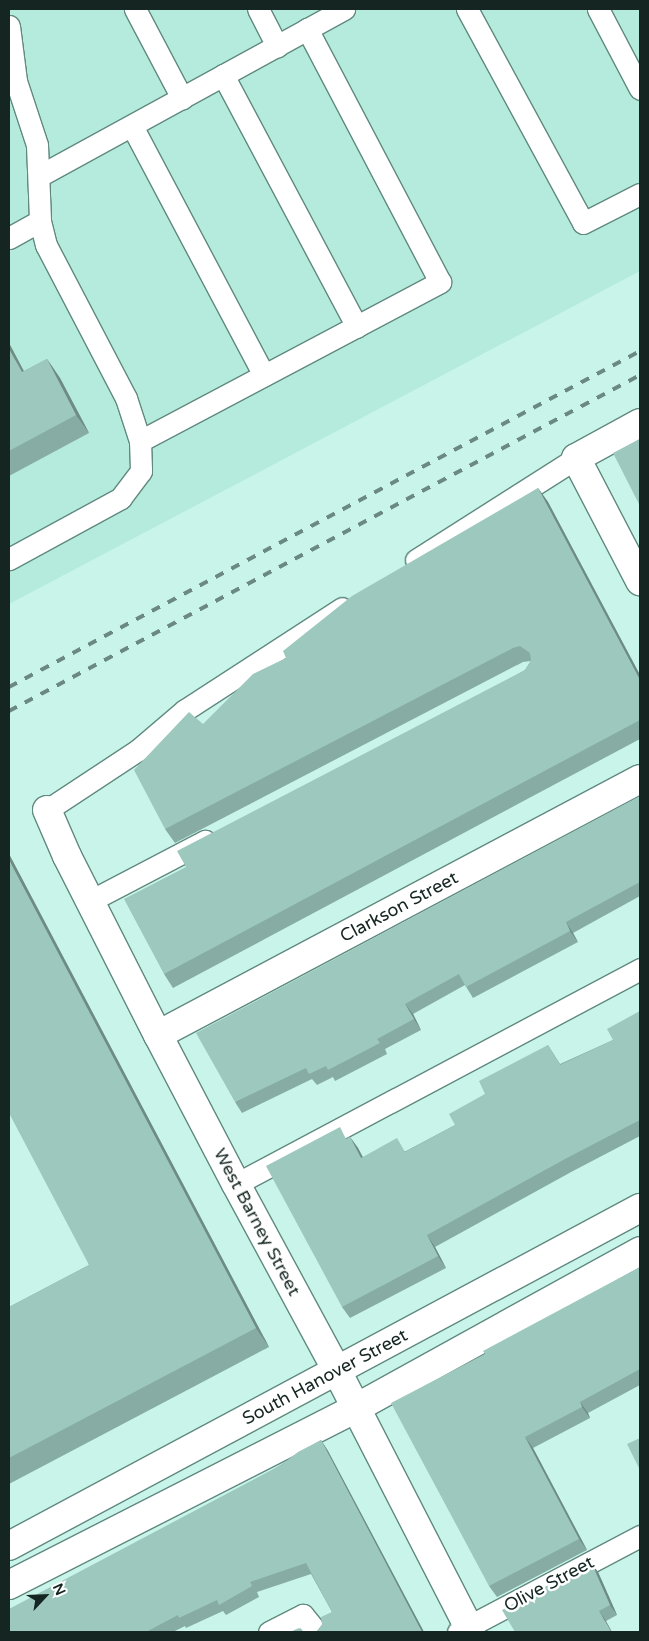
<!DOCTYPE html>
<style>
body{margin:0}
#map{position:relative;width:649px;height:1641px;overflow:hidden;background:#c8f4e9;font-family:"Varela Round",sans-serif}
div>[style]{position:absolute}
.built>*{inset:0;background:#b5ebdd}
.roads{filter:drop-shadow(1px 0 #60897f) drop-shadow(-1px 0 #60897f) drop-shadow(0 1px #60897f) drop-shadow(0 -1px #60897f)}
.service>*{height:21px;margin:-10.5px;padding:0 10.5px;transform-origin:10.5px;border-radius:10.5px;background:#fff}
.minor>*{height:28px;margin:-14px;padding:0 14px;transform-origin:14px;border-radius:14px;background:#fff}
.secondary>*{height:28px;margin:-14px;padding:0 14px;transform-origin:14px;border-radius:14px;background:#fff}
.rail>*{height:4px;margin-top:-2px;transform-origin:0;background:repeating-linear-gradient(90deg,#6b8982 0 9px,transparent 0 18px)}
.wall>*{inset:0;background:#87aca3}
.shaded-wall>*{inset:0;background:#6e8c84}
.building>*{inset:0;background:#9dc8bd}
span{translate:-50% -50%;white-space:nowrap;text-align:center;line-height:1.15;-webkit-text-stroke:5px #fff;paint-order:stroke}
.street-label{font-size:18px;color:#152622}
.frame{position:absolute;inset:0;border:10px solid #152622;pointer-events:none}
.north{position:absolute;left:20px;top:1571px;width:50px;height:50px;-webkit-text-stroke:4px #fff;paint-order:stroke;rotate:65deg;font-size:14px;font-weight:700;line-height:20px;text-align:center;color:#152622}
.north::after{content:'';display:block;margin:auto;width:18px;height:22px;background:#152622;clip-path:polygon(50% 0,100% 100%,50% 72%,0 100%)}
</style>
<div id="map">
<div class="built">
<i style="clip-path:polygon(9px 9px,640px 9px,640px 271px,9px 604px)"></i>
</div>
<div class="roads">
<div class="service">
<i style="left:135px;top:9px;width:101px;rotate:62.2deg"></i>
<i style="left:258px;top:9px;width:42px;rotate:62.8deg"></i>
<i style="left:467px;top:9px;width:243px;rotate:61.5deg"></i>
<i style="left:583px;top:223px;width:64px;rotate:-27deg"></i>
<i style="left:598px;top:9px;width:90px;rotate:62.3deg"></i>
<i style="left:9px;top:26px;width:55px;rotate:82.7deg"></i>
<i style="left:16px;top:81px;width:67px;rotate:71.8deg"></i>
<i style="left:37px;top:145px;width:76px;rotate:87.7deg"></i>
<i style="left:40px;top:221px;width:25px;rotate:76deg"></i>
<i style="left:46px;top:245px;width:173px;rotate:62.4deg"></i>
<i style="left:126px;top:398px;width:45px;rotate:72deg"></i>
<i style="left:140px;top:441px;width:30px;rotate:88deg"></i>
<i style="left:141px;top:471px;width:34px;rotate:127deg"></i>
<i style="left:121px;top:498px;width:128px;rotate:151.4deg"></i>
<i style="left:223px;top:75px;width:285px;rotate:62deg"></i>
<i style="left:132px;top:126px;width:282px;rotate:62.1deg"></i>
<i style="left:39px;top:176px;width:348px;rotate:-28.7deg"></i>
<i style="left:9px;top:238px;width:35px;rotate:-29deg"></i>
<i style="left:140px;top:441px;width:340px;rotate:-27.9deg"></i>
<i style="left:440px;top:282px;width:286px;rotate:-117.7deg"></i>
<i style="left:416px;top:560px;width:190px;rotate:-32.5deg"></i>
<i style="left:47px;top:810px;width:109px;rotate:-33.4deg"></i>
<i style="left:138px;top:750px;width:62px;rotate:-40.4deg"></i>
<i style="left:185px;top:710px;width:187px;rotate:-33deg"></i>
<i style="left:90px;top:901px;width:130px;rotate:-27.6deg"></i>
<i style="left:236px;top:1184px;width:458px;rotate:-28deg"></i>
<i style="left:269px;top:1632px;width:38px;rotate:-27deg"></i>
<i style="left:303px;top:1615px;width:22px;rotate:51deg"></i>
<i style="left:458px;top:1632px;width:206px;rotate:-27.8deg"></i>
</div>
<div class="minor">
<i style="left:640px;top:423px;width:73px;rotate:151.3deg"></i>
<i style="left:576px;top:458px;width:139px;rotate:62.5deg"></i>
<i style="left:47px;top:810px;width:50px;rotate:66.5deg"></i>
<i style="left:67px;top:856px;width:201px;rotate:63.1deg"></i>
<i style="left:158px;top:1035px;width:168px;rotate:62.4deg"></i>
<i style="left:236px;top:1184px;width:213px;rotate:61.6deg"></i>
<i style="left:337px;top:1371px;width:293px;rotate:62.8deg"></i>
<i style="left:158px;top:1035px;width:546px;rotate:-27.97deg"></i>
</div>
<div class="secondary">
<i style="left:9px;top:1546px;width:716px;rotate:-28.18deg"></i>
<i style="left:9px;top:1585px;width:390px;rotate:-27deg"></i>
<i style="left:356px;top:1408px;width:325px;rotate:-28.9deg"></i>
</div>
</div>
<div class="rail">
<i style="left:9px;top:687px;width:715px;rotate:-28.03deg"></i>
<i style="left:9px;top:711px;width:715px;rotate:-28.03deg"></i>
</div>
<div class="wall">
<i style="clip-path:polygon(9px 343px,24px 371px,47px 359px,60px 378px,89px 433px,9px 476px)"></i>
<i style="clip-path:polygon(538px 488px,548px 502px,640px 675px,640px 739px,173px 988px,164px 974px,186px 867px,525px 670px,531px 661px,523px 662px,175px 843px,165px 829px,286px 658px)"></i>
<i style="clip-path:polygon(640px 796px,640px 896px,573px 933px,578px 942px,473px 998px,465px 985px,413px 1014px,421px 1030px,385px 1049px,387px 1054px,335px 1081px,333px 1077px,317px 1085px,312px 1079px,242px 1113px,235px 1102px)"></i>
<i style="clip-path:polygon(9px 854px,269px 1347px,9px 1484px,9px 1307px,89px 1265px)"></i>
<i style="clip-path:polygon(640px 1011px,640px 1136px,573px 1171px,435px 1247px,446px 1268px,350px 1318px,342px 1307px,348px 1138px,350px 1137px,358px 1148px,363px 1157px,406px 1151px,455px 1125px,485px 1094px,548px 1045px,560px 1064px,613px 1040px)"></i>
<i style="clip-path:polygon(640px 1267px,640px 1385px,588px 1413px,590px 1418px,533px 1448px,587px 1550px,497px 1597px,489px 1586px,485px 1354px)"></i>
<i style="clip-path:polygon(321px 1440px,328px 1451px,424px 1632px,317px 1631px,332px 1612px,311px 1574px,257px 1592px,259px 1597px,226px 1615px,223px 1611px,186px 1628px,185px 1626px,173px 1632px,9px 1632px)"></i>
<i style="clip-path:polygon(598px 1572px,617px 1615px,606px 1621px,515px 1632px)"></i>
</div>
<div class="shaded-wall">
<i style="clip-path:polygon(9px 343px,34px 391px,22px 372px,9px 349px)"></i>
<i style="clip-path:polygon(47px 359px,60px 378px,89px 433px,76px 415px)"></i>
<i style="clip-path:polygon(538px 488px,548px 502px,640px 675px,640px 680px)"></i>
<i style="clip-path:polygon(9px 854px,269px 1347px,256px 1328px,9px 860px)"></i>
<i style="clip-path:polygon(566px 922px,573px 933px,578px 942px,570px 931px)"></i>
<i style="clip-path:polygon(405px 1004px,413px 1014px,421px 1030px,414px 1019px)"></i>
<i style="clip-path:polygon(350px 1137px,358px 1148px,369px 1170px,361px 1158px)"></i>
<i style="clip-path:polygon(427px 1235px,435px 1247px,446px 1268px,438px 1256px)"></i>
<i style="clip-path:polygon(580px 1402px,588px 1413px,590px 1418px,582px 1407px)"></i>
<i style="clip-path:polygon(525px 1437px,533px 1448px,587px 1550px,579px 1539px)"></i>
<i style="clip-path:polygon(321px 1440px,328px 1451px,424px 1632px,422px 1632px)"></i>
<i style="clip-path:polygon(591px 1562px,598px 1572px,617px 1615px,610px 1605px)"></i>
<i style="clip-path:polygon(599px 1611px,606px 1621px,612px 1632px,611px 1632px)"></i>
</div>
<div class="building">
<i style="clip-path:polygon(9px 349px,22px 372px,47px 359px,76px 415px,9px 451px)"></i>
<i style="clip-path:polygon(640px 439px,640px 506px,613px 453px)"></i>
<i style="clip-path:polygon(538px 488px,640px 680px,640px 720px,164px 974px,124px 899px,186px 867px,177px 851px,525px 670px,531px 660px,530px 653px,520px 646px,513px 648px,165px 829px,134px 770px,189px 712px,203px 724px,253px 674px,286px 658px,283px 651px,352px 596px)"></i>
<i style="clip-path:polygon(640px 796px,640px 882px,566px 922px,570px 931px,466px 987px,459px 974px,405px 1004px,414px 1019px,377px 1039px,380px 1043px,328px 1070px,326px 1066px,309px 1074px,306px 1068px,235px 1102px,196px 1033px)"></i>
<i style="clip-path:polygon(9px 860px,256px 1328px,9px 1458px,9px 1307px,89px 1265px,9px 1113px)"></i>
<i style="clip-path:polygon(640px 1011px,640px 1120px,565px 1159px,427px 1235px,438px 1256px,342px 1307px,266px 1166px,340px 1127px,346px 1139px,350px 1137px,361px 1158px,397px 1138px,405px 1152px,455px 1125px,449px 1114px,485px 1094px,479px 1081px,548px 1045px,560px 1065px,613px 1040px,607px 1029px)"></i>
<i style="clip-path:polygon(640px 1267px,640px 1369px,580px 1402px,582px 1407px,525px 1437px,579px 1539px,489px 1586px,391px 1403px,485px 1354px,483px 1351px)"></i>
<i style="clip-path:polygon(640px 1438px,640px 1470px,627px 1444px)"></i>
<i style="clip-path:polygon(321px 1440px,422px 1632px,313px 1632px,317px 1631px,322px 1625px,321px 1617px,332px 1612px,306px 1563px,250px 1582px,252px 1586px,219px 1605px,217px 1600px,179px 1618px,178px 1615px,146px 1632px,9px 1632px,9px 1609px,281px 1465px,298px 1452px)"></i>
<i style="clip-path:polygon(591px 1562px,610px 1605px,599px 1611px,611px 1632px,515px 1632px,502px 1610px)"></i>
<i style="clip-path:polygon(299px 1628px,304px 1632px,290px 1632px)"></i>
</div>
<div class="street-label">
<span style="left:399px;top:907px;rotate:-28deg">Clarkson Street</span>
<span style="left:257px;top:1222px;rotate:62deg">West Barney Street</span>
<span style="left:325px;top:1377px;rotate:-28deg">South Hanover Street</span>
<span style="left:549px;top:1584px;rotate:-28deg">Olive Street</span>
</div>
<div class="frame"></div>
<div class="north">N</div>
</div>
